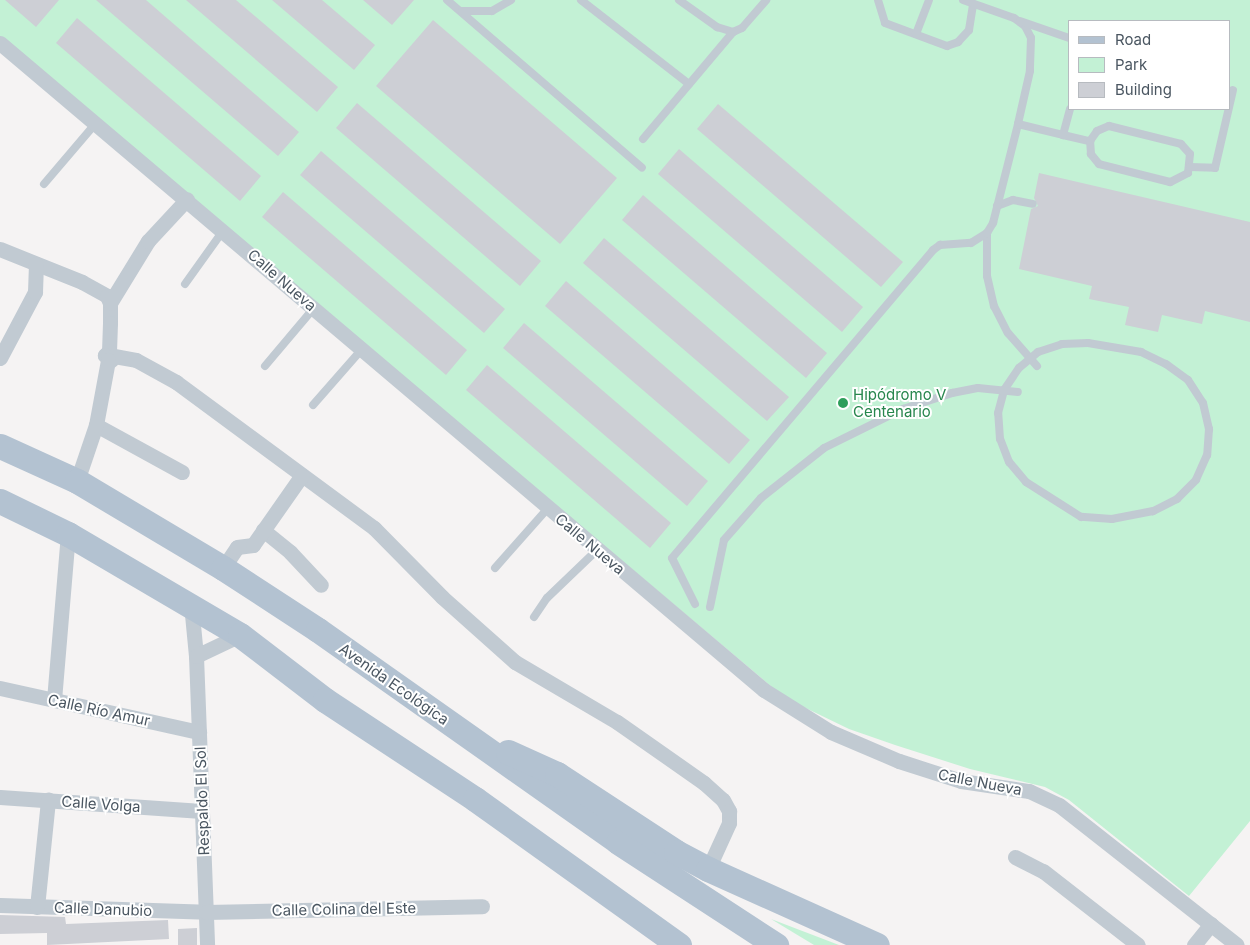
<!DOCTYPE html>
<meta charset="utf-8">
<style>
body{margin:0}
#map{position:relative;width:1250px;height:945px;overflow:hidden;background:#f5f3f3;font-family:Inter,sans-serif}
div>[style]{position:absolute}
.green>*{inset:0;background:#c3f1d5}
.building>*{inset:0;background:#cdcfd5}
.service>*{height:8px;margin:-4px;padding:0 4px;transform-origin:4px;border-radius:4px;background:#c1cad2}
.minor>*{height:15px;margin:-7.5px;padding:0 7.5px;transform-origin:7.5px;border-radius:7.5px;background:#c1cad2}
.primary>*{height:25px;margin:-12.5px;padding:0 12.5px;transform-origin:12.5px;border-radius:12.5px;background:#b3c2d1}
.dots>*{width:14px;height:14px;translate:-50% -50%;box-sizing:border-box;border:2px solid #fff;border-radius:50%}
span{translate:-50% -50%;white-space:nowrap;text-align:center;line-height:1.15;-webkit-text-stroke:4px #fff;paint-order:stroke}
.street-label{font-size:15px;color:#4a5661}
.leisure-label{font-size:15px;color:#27864d}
.left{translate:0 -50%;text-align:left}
.legend{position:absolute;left:1068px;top:20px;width:162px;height:90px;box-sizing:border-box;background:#fff;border:1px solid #b7bbc0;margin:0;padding:6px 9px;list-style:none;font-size:15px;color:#4a5661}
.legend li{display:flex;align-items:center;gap:10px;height:25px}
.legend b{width:25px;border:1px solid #b7bbc0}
</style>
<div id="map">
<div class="green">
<i style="clip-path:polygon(evenodd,0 0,1250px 0,1250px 821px,1189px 896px,1069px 800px,1045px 787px,970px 769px,895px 745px,849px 729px,785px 698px,0 37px,0 0,1069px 21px,1229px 21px,1229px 109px,1069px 109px,1069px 21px)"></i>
<i style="clip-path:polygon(771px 919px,839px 945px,814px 945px)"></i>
</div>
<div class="building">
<i style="clip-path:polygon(5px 0,59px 0,36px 27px)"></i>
<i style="clip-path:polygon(96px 0,146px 0,299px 132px,278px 156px)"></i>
<i style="clip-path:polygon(186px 0,236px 0,338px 87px,317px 112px)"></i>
<i style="clip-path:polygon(272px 0,322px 0,375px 45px,354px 70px)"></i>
<i style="clip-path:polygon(363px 0,414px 0,392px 25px)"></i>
<i style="clip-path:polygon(77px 18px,261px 176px,240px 201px,56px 43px)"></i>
<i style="clip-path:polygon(433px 20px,617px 178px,560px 244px,376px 86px)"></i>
<i style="clip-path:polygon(357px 103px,541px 261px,520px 286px,336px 128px)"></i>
<i style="clip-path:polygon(718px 104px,903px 262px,881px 287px,697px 129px)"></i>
<i style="clip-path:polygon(679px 149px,863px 307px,842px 332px,658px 174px)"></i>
<i style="clip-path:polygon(321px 151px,505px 309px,484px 333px,300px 175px)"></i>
<i style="clip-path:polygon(1039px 173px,1250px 222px,1250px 322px,1205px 311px,1202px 324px,1162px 315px,1158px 332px,1125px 325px,1129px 307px,1089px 299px,1092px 286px,1019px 269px,1031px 209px,1038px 206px,1034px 198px)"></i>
<i style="clip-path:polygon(283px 192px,467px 350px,446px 375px,262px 217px)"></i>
<i style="clip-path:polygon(643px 195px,827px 353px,806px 378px,622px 220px)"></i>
<i style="clip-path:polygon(604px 238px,789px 397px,767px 421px,583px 263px)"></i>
<i style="clip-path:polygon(566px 281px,750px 440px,729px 464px,545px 306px)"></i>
<i style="clip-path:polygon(524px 323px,708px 481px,687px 506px,503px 348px)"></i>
<i style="clip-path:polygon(487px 365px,671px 523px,650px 548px,466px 390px)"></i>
<i style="clip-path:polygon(0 915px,65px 917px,66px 924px,168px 920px,169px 939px,47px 945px,47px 933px,0 934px)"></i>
<i style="clip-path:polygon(197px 928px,197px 945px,178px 945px,178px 929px)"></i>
</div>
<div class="service">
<i style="left:447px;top:0;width:257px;rotate:40.7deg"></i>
<i style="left:581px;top:0;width:137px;rotate:37.9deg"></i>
<i style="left:679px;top:0;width:47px;rotate:35.4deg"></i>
<i style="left:717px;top:27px;width:17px;rotate:17deg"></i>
<i style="left:733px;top:32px;width:10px;rotate:-24deg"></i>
<i style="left:742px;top:28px;width:37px;rotate:-49deg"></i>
<i style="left:878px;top:0;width:24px;rotate:73deg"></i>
<i style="left:885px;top:23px;width:66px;rotate:20.4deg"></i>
<i style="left:947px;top:46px;width:12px;rotate:-20deg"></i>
<i style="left:958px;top:42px;width:16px;rotate:-47deg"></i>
<i style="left:969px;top:30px;width:26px;rotate:-81deg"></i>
<i style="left:963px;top:0;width:54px;rotate:19.4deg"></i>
<i style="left:1014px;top:18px;width:14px;rotate:36deg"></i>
<i style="left:1025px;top:26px;width:13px;rotate:63deg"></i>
<i style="left:1031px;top:38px;width:33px;rotate:92deg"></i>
<i style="left:1030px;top:71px;width:54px;rotate:102.8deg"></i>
<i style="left:462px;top:11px;width:30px"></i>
<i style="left:492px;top:11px;width:22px;rotate:-30deg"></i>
<i style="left:1020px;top:21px;width:52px;rotate:19.1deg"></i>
<i style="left:916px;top:34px;width:36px;rotate:-69deg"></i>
<i style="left:1070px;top:109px;width:27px;rotate:105deg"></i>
<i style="left:1063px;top:135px;width:28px;rotate:13deg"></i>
<i style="left:1109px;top:126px;width:74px;rotate:14deg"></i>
<i style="left:1181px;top:144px;width:13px;rotate:48deg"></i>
<i style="left:1190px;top:154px;width:19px;rotate:96deg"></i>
<i style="left:1188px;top:173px;width:20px;rotate:153deg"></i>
<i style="left:1170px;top:182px;width:73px;rotate:-165.8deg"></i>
<i style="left:1099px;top:164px;width:13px;rotate:-129deg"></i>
<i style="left:1091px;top:154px;width:13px;rotate:-94deg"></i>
<i style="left:1090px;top:141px;width:12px;rotate:-55deg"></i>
<i style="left:1097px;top:131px;width:13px;rotate:-23deg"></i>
<i style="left:643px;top:139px;width:140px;rotate:-49.9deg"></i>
<i style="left:1190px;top:167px;width:25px;rotate:2deg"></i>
<i style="left:1215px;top:168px;width:80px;rotate:-77deg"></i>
<i style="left:44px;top:184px;width:80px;rotate:-49.6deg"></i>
<i style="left:997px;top:206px;width:17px;rotate:-21deg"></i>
<i style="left:1013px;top:200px;width:20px;rotate:11deg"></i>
<i style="left:987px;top:233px;width:43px;rotate:90deg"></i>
<i style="left:987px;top:276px;width:31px;rotate:77deg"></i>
<i style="left:994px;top:306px;width:30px;rotate:63deg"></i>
<i style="left:1008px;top:333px;width:44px;rotate:48.7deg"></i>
<i style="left:185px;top:284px;width:65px;rotate:-54.4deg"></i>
<i style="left:1088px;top:343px;width:54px;rotate:9.6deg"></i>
<i style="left:1141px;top:352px;width:28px;rotate:26deg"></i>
<i style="left:1166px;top:364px;width:27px;rotate:36deg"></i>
<i style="left:1188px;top:380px;width:27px;rotate:57deg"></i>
<i style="left:1203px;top:403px;width:27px;rotate:77deg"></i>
<i style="left:1209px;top:429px;width:26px;rotate:94deg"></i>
<i style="left:1207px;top:455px;width:27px;rotate:114deg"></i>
<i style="left:1196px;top:480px;width:27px;rotate:135deg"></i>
<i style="left:1177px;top:499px;width:27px;rotate:153deg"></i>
<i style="left:1153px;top:511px;width:42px;rotate:169deg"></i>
<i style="left:1112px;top:519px;width:31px;rotate:-176deg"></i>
<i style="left:1081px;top:517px;width:65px;rotate:-147.5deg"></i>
<i style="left:1026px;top:482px;width:26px;rotate:-130deg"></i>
<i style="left:1009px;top:462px;width:25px;rotate:-111deg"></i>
<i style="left:1000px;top:439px;width:26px;rotate:-94deg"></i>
<i style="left:998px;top:413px;width:24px;rotate:-75deg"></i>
<i style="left:1004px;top:390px;width:27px;rotate:-56deg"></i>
<i style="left:1019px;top:368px;width:25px;rotate:-40deg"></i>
<i style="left:1038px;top:352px;width:25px;rotate:-18deg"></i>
<i style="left:1062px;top:344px;width:26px;rotate:-2deg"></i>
<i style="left:265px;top:366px;width:76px;rotate:-49.8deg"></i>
<i style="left:313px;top:405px;width:74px;rotate:-48.8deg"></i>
<i style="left:495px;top:568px;width:80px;rotate:-48.5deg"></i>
<i style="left:695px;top:604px;width:51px;rotate:-116.6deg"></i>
<i style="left:672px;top:558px;width:404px;rotate:-49.7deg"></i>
<i style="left:933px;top:250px;width:9px;rotate:-36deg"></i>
<i style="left:940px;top:245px;width:31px;rotate:-4deg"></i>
<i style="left:971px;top:243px;width:19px;rotate:-32deg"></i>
<i style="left:987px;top:233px;width:12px;rotate:-59deg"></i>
<i style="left:993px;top:223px;width:102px;rotate:-75.8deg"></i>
<i style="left:1018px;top:124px;width:46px;rotate:13.7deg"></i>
<i style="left:710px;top:607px;width:68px;rotate:-78.2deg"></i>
<i style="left:724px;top:540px;width:56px;rotate:-48.6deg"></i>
<i style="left:761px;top:498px;width:80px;rotate:-38.4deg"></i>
<i style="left:824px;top:448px;width:88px;rotate:-26.3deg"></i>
<i style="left:903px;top:409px;width:52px;rotate:-18.1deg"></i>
<i style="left:952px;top:393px;width:26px;rotate:-11deg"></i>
<i style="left:978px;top:388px;width:40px;rotate:5.7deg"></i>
<i style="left:534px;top:617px;width:23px;rotate:-56deg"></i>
<i style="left:547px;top:598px;width:69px;rotate:-43.8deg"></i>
</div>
<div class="minor">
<i style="left:0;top:43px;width:1001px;rotate:40.26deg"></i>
<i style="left:764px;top:690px;width:79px;rotate:32.1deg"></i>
<i style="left:831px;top:732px;width:74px;rotate:23.1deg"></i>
<i style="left:899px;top:761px;width:65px;rotate:17.9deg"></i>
<i style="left:961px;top:781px;width:69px;rotate:8.4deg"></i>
<i style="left:1029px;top:791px;width:33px;rotate:25deg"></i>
<i style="left:1059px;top:805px;width:226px;rotate:38.2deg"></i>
<i style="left:0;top:249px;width:88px;rotate:21.9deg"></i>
<i style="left:82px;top:282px;width:29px;rotate:29deg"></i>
<i style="left:107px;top:296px;width:8px;rotate:67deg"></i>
<i style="left:110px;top:303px;width:20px;rotate:90deg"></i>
<i style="left:110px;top:323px;width:28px;rotate:92deg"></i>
<i style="left:109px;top:351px;width:6px;rotate:135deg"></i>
<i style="left:105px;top:355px;width:8px;rotate:40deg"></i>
<i style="left:110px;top:303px;width:73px;rotate:-58.5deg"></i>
<i style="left:148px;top:241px;width:57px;rotate:-47.1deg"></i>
<i style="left:114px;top:356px;width:22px;rotate:10deg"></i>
<i style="left:136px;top:360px;width:46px;rotate:28.8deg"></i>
<i style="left:176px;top:382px;width:246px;rotate:36.4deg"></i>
<i style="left:374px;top:528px;width:97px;rotate:45.4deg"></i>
<i style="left:442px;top:597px;width:98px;rotate:41.7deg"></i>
<i style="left:515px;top:662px;width:118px;rotate:30.5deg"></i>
<i style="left:617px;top:722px;width:106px;rotate:35deg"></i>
<i style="left:704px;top:783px;width:25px;rotate:42deg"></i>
<i style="left:723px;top:800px;width:13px;rotate:61deg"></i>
<i style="left:729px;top:811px;width:12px;rotate:90deg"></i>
<i style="left:729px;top:823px;width:51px;rotate:114.5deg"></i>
<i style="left:0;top:358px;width:75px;rotate:-62.1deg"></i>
<i style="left:35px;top:292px;width:28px;rotate:-88deg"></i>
<i style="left:96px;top:425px;width:98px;rotate:28.7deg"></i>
<i style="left:77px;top:481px;width:59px;rotate:-71.3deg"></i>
<i style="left:96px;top:425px;width:66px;rotate:-79.5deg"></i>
<i style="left:263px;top:530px;width:35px;rotate:39deg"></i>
<i style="left:290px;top:552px;width:45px;rotate:46.8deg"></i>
<i style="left:223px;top:568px;width:25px;rotate:-56deg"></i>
<i style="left:237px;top:547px;width:16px;rotate:-7deg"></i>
<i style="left:253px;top:545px;width:85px;rotate:-55deg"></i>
<i style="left:191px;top:604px;width:52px;rotate:84.5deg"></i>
<i style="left:196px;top:656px;width:289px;rotate:87.8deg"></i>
<i style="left:196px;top:656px;width:49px;rotate:-25.5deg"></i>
<i style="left:0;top:688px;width:204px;rotate:12.5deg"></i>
<i style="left:54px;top:700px;width:167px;rotate:-85.2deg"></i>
<i style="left:0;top:797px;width:202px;rotate:4deg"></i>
<i style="left:1015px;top:857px;width:31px;rotate:27deg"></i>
<i style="left:1043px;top:871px;width:120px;rotate:37.9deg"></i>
<i style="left:0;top:905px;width:206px;rotate:1.9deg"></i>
<i style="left:206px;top:912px;width:276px;rotate:-1.2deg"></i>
<i style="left:37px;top:907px;width:108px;rotate:-84.1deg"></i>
<i style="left:1194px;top:945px;width:27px;rotate:-51deg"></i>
</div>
<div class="primary">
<i style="left:0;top:446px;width:85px;rotate:24.4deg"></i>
<i style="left:77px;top:481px;width:170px;rotate:30.8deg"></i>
<i style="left:223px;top:568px;width:113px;rotate:33.1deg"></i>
<i style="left:318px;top:630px;width:367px;rotate:35.2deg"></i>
<i style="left:618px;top:842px;width:189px;rotate:33.1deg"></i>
<i style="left:0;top:501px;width:76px;rotate:25.9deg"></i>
<i style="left:68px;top:534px;width:199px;rotate:30.4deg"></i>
<i style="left:240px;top:635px;width:107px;rotate:37.4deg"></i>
<i style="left:325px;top:700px;width:180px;rotate:33.4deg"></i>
<i style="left:475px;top:799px;width:251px;rotate:35.6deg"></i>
<i style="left:508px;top:752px;width:54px;rotate:24.2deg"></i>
<i style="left:557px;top:774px;width:142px;rotate:33.2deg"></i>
<i style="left:676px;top:852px;width:36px;rotate:28deg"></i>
<i style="left:708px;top:869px;width:185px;rotate:24.2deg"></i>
</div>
<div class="dots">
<i style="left:843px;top:403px;background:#2e9e5b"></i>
</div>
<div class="street-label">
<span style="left:282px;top:280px;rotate:41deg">Calle Nueva</span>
<span style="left:590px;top:544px;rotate:40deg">Calle Nueva</span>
<span style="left:394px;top:684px;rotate:35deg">Avenida Ecológica</span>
<span style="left:99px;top:710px;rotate:12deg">Calle Río Amur</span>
<span style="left:980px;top:782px;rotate:11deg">Calle Nueva</span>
<span style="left:202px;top:801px;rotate:-92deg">Respaldo El Sol</span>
<span style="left:101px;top:804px;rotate:4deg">Calle Volga</span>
<span style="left:103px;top:909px;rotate:2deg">Calle Danubio</span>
<span style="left:344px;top:909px;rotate:-1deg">Calle Colina del Este</span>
</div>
<div class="leisure-label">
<span class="left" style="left:853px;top:403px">Hipódromo V<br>Centenario</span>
</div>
<ul class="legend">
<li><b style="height:6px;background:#b3c2d1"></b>Road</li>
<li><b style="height:14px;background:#c3f1d5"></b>Park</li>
<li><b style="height:14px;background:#cdcfd5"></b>Building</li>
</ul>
</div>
